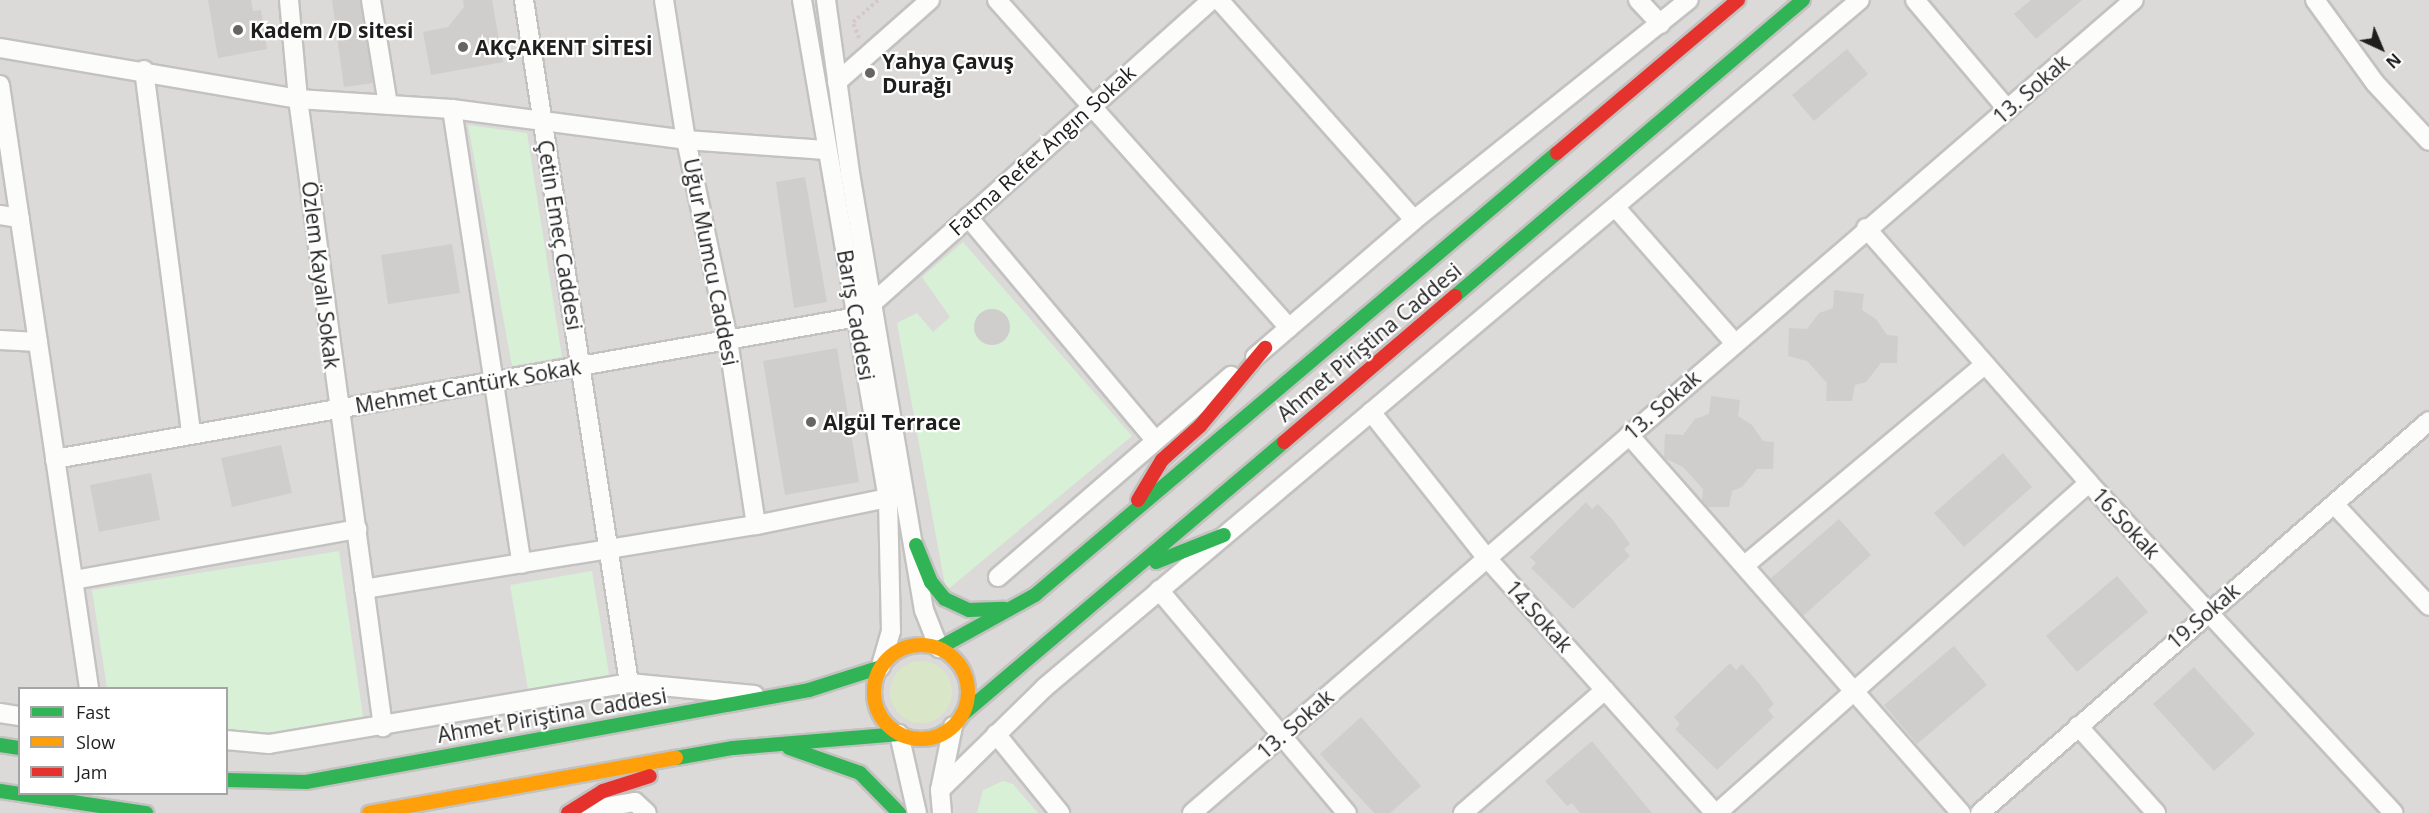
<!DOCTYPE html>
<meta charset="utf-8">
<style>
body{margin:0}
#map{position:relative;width:2429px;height:813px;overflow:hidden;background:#eceae7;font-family:"Open Sans",sans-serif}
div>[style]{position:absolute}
.residential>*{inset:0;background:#dbdad8}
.grass>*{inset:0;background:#d9e7c8}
.round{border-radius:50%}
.park>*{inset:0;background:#d7f0d6}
.building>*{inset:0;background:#d0cecc}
.path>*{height:4px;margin-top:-2px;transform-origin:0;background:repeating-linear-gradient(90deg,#d5c9c7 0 3px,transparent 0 6px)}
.roads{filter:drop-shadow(2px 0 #c3c2c1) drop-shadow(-2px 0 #c3c2c1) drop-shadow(0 2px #c3c2c1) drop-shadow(0 -2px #c3c2c1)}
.street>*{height:18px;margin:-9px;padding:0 9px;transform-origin:9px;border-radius:9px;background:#fcfcfb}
.fast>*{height:14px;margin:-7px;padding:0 7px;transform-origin:7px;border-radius:7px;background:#30b455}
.slow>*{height:14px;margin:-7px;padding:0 7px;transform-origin:7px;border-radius:7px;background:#ff9f0a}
.slow>.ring{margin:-7px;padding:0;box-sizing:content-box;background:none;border:14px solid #ff9f0a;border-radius:50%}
.jam>*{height:14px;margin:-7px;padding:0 7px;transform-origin:7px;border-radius:7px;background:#e5322d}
.dots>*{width:16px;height:16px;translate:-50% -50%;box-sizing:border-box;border:3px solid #fff;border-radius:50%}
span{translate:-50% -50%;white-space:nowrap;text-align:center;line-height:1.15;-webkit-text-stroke:4.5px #fff;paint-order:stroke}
.poi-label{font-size:21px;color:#1e1e1e;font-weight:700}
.left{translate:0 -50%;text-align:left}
.street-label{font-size:21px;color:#1e1e1e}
.legend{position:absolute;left:18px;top:687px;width:210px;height:108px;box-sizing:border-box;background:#fff;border:2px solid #a5a5a5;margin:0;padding:8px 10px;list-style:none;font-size:18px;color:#1e1e1e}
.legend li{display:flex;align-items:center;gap:12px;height:30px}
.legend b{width:30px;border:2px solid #a5a5a5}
.north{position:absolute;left:2351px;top:18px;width:60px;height:60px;-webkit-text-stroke:4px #fff;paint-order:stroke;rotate:136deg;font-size:16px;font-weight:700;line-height:24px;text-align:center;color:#1e1e1e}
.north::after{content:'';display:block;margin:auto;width:21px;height:27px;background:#1e1e1e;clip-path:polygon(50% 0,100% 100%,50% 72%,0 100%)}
</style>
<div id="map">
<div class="residential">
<i style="clip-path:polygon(evenodd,0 0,2429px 0,2429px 813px,0 813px,0 0,20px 688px,226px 688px,226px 794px,20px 794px,20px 688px)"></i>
</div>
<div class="grass">
<i class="round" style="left:890px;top:661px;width:62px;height:62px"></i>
</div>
<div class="park">
<i style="clip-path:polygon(468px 125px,527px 133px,562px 357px,512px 366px)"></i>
<i style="clip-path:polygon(963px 242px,1132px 436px,946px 591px,897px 323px,917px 313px,933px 332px,950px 317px,922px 277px)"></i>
<i style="clip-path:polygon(339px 551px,364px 723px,260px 737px,227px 732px,226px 688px,107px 688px,92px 590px)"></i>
<i style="clip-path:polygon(592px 571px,610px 680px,529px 695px,510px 585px)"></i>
<i style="clip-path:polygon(1003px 781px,1013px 784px,1038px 813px,977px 813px,983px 790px)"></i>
</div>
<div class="building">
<i style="clip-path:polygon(208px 0,251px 0,253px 11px,261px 10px,267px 49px,218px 58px)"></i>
<i style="clip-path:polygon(332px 0,360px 0,373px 83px,344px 87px)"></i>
<i style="clip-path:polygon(463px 0,492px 0,503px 62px,431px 75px,423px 32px,448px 27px,464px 7px)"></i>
<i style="clip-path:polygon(2031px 0,2082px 0,2036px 39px,2014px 14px)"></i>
<i style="clip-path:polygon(1847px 49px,1868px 74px,1814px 121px,1792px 95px)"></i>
<i style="clip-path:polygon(805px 177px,827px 302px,794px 308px,776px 182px)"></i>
<i style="clip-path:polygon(452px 244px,460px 293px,388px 304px,381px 255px)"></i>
<i style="clip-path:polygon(1834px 290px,1864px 294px,1862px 310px,1876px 319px,1887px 335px,1898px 336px,1897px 363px,1881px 363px,1866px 382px,1855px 385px,1852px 401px,1826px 401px,1827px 383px,1807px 361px,1788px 356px,1789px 328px,1807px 329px,1819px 313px,1833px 308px)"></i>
<i class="round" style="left:974px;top:309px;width:36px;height:36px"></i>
<i style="clip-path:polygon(837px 348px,859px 482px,785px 495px,763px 361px)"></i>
<i style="clip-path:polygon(1711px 396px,1740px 400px,1738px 416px,1752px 425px,1763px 441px,1774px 442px,1773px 469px,1757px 469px,1742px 487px,1732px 491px,1729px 507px,1707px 507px,1702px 501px,1703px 489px,1683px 467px,1664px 458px,1665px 434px,1683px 435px,1695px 419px,1709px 414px)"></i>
<i style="clip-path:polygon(281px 445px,292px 493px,232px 507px,221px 458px)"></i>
<i style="clip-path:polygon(2003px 453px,2032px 487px,1964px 547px,1934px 513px)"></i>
<i style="clip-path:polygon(151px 473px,160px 520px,99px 532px,90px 485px)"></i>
<i style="clip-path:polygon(1586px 502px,1592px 509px,1598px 504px,1613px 520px,1630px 544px,1624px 549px,1630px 556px,1573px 609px,1531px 568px,1536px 563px,1530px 557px)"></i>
<i style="clip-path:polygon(1839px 519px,1871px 555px,1803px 616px,1770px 579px)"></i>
<i style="clip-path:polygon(2117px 576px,2148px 612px,2077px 672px,2046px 636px)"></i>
<i style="clip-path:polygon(1954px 646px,1987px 685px,1917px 744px,1884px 705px)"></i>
<i style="clip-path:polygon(1730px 663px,1736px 670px,1742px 664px,1757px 681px,1774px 704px,1768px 710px,1774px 717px,1717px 770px,1675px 729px,1680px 724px,1674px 717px)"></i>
<i style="clip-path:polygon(2194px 667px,2255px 734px,2214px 771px,2153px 704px)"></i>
<i style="clip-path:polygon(1361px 717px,1421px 786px,1390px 813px,1374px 813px,1320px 754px)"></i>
<i style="clip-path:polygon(1592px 741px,1652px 813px,1580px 813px,1572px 803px,1567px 806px,1545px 781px)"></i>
</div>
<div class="path">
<i style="left:859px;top:38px;width:17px;rotate:-111deg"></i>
<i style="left:853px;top:22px;width:33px;rotate:-41deg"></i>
</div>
<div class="roads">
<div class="street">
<i style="left:289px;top:0;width:99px;rotate:84.8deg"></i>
<i style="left:298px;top:99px;width:634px;rotate:82.29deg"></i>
<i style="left:371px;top:0;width:106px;rotate:80.8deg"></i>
<i style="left:524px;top:0;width:691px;rotate:81.26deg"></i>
<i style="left:664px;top:0;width:142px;rotate:81.1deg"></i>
<i style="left:686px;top:140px;width:204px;rotate:78.1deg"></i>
<i style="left:728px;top:340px;width:187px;rotate:81.4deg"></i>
<i style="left:802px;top:0;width:506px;rotate:80.22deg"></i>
<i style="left:888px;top:499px;width:132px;rotate:88.7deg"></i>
<i style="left:891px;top:631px;width:37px;rotate:106deg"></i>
<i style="left:826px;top:0;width:175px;rotate:82.1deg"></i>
<i style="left:850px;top:173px;width:443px;rotate:80.4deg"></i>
<i style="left:924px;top:610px;width:41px;rotate:68.5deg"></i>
<i style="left:997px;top:0;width:439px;rotate:48.3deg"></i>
<i style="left:1219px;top:0;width:294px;rotate:48.4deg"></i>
<i style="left:1638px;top:0;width:33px;rotate:47deg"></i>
<i style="left:1915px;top:0;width:143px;rotate:49.8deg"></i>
<i style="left:2315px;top:0;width:102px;rotate:54.1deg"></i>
<i style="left:2375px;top:83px;width:79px;rotate:47deg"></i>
<i style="left:0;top:48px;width:302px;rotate:9.7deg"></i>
<i style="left:298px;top:99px;width:154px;rotate:3.7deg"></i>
<i style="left:452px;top:109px;width:236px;rotate:7.5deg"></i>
<i style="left:686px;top:140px;width:139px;rotate:4.1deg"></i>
<i style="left:144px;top:70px;width:364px;rotate:82.6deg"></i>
<i style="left:837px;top:82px;width:124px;rotate:-41.4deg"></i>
<i style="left:0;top:85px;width:610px;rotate:81.6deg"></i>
<i style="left:452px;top:109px;width:460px;rotate:81.3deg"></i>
<i style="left:1617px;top:209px;width:177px;rotate:48.7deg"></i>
<i style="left:0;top:215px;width:20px;rotate:9deg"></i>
<i style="left:968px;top:217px;width:291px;rotate:50deg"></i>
<i style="left:1866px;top:228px;width:339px;rotate:48.8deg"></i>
<i style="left:2089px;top:483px;width:449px;rotate:47.3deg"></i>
<i style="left:0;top:340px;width:38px;rotate:3deg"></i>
<i style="left:1255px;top:357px;width:210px;rotate:-40.7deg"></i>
<i style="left:1414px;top:220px;width:352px;rotate:-38.7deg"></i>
<i style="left:1371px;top:412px;width:185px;rotate:51.6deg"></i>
<i style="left:1486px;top:557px;width:343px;rotate:48.2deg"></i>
<i style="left:1629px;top:435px;width:503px;rotate:48.71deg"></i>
<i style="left:55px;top:459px;width:814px;rotate:-10.04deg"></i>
<i style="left:857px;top:317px;width:475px;rotate:-41.8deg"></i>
<i style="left:2334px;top:504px;width:139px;rotate:47deg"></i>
<i style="left:1745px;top:565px;width:313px;rotate:-39.9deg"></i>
<i style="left:998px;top:577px;width:308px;rotate:-40.8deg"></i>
<i style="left:74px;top:580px;width:288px;rotate:-10.2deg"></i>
<i style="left:364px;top:589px;width:397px;rotate:-9.3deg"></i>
<i style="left:756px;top:525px;width:144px;rotate:-11.6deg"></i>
<i style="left:1159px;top:590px;width:292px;rotate:49.9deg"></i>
<i style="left:0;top:713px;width:20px;rotate:9deg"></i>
<i style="left:2078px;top:726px;width:117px;rotate:48.1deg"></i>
<i style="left:899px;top:734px;width:81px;rotate:77.2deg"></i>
<i style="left:996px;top:734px;width:102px;rotate:51deg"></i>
<i style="left:226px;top:740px;width:43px;rotate:5.3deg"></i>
<i style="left:269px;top:744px;width:365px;rotate:-9.6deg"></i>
<i style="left:629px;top:683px;width:126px;rotate:5.5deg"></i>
<i style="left:940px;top:790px;width:146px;rotate:-44.4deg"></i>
<i style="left:1044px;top:688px;width:1067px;rotate:-40.14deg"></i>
<i style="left:576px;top:812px;width:60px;rotate:-9.6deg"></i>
<i style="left:635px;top:802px;width:16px;rotate:43deg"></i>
<i style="left:942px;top:813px;width:23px;rotate:-95deg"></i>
<i style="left:940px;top:790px;width:65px;rotate:-78.5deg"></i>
<i style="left:1192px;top:813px;width:1244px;rotate:-40.8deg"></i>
<i style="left:1463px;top:813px;width:188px;rotate:-40.9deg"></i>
<i style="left:1717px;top:813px;width:497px;rotate:-41.6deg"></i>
<i style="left:1980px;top:813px;width:596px;rotate:-41.12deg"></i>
</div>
<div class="fast">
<i style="left:1455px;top:296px;width:457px;rotate:-40.4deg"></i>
<i style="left:916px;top:545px;width:40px;rotate:68deg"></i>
<i style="left:931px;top:582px;width:22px;rotate:51deg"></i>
<i style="left:945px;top:599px;width:26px;rotate:25deg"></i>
<i style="left:969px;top:610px;width:35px;rotate:-2deg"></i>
<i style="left:1156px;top:562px;width:73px;rotate:-21.7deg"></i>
<i style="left:939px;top:648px;width:110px;rotate:-28.9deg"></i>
<i style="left:1035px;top:595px;width:684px;rotate:-40.26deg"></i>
<i style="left:962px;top:715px;width:422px;rotate:-40.3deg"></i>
<i style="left:0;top:745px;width:20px;rotate:9deg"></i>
<i style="left:789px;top:748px;width:75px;rotate:19.4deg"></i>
<i style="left:860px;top:773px;width:56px;rotate:45.7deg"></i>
<i style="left:676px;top:758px;width:58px;rotate:-10deg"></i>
<i style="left:733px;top:748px;width:167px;rotate:-4.8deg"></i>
<i style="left:226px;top:780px;width:80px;rotate:1.4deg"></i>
<i style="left:306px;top:782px;width:511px;rotate:-10.36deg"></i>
<i style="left:809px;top:690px;width:76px;rotate:-17.7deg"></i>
<i style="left:0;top:791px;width:148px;rotate:8.6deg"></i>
</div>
<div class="slow">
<i class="ring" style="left:874px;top:645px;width:80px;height:80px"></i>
<i style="left:369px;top:813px;width:312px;rotate:-10.2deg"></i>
</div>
<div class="jam">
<i style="left:1557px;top:153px;width:237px;rotate:-40.2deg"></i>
<i style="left:1284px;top:442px;width:225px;rotate:-40.5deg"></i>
<i style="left:1138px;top:500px;width:47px;rotate:-59deg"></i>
<i style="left:1162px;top:460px;width:51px;rotate:-41.8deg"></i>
<i style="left:1200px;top:426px;width:102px;rotate:-50.2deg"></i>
<i style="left:568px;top:813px;width:41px;rotate:-32.2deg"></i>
<i style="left:603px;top:791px;width:49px;rotate:-17.7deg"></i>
</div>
</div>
<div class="dots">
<i style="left:238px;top:30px;background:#666564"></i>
<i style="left:463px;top:47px;background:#666564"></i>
<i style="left:870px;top:73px;background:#666564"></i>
<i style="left:811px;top:422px;background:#666564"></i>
</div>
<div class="poi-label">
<span class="left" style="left:250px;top:30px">Kadem /D sitesi</span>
<span class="left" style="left:475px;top:47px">AKÇAKENT SİTESİ</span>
<span class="left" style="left:882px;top:73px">Yahya Çavuş<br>Durağı</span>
<span class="left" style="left:823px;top:422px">Algül Terrace</span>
</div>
<div class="street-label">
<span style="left:2031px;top:89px;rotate:-41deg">13. Sokak</span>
<span style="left:1042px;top:150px;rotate:-42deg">Fatma Refet Angın Sokak</span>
<span style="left:560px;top:235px;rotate:81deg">Çetin Emeç Caddesi</span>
<span style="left:711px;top:262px;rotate:79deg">Uğur Mumcu Caddesi</span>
<span style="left:321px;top:275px;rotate:83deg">Özlem Kayalı Sokak</span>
<span style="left:856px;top:315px;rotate:80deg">Barış Caddesi</span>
<span style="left:1369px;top:342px;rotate:-40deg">Ahmet Piriştina Caddesi</span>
<span style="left:468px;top:386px;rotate:-10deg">Mehmet Cantürk Sokak</span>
<span style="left:1662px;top:405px;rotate:-41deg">13. Sokak</span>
<span style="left:2126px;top:523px;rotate:47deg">16.Sokak</span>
<span style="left:1539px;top:616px;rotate:48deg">14.Sokak</span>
<span style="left:2203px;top:616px;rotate:-41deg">19.Sokak</span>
<span style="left:552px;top:715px;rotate:-10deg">Ahmet Piriştina Caddesi</span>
<span style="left:1295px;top:724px;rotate:-41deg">13. Sokak</span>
</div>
<ul class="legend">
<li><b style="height:8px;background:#30b455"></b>Fast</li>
<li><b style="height:8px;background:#ff9f0a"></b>Slow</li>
<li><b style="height:8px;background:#e5322d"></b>Jam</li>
</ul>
<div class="north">N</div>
</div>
